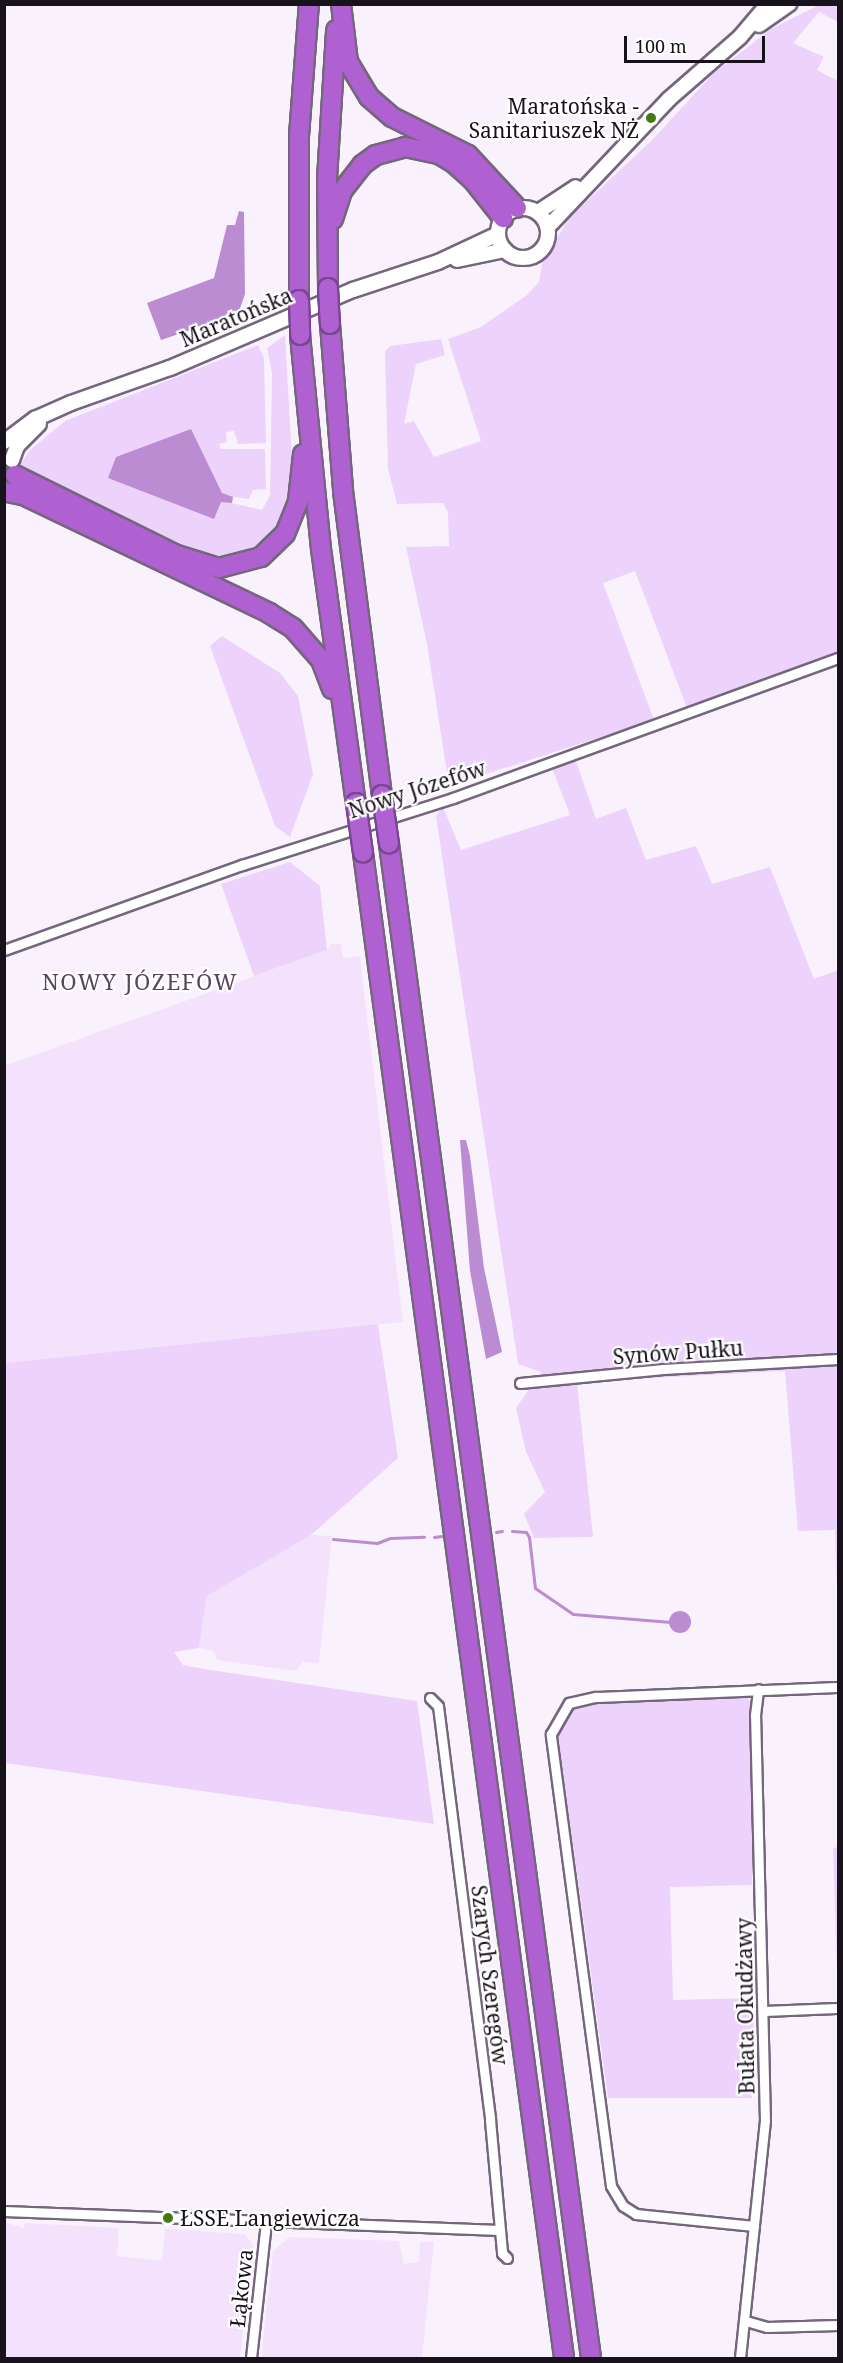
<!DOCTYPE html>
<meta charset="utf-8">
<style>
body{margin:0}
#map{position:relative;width:843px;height:2363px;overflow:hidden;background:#f9f2fd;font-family:"Noto Serif",serif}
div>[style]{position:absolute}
.built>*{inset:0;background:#f4e2fd}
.green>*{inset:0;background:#edd3fb}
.water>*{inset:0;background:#bb8cd1}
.round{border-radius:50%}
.stream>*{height:3px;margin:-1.5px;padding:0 1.5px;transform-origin:1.5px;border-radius:1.5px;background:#bb8cd1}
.roads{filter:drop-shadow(2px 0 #75667d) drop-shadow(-2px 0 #75667d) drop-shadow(0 2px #75667d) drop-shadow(0 -2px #75667d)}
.street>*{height:9px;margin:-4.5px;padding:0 4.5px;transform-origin:4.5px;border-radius:4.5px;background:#fff}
.secondary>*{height:14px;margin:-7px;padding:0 7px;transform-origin:7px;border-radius:7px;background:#fff}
.secondary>.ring{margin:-7px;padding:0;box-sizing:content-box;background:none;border:14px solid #fff;border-radius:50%}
.highway>*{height:18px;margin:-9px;padding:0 9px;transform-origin:9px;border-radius:9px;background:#af61d2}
.bridges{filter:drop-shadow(2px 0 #7a4592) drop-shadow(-2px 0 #7a4592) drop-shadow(0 2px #7a4592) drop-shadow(0 -2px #7a4592)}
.highway-bridge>*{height:18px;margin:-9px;padding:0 9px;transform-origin:9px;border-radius:9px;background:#af61d2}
.dots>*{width:16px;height:16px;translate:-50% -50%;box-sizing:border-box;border:3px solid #fff;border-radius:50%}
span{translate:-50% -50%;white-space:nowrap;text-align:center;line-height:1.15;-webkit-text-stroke:4.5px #fff;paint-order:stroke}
.poi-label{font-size:21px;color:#18121b}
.right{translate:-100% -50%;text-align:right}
.left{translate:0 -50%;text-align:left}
.street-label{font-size:21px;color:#18121b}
.neighbourhood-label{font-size:22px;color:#56475d;letter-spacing:1.5px}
.frame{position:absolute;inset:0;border:6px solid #18121b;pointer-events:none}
.scale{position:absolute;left:624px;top:36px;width:141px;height:27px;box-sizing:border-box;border:3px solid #18121b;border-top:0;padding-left:8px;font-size:18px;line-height:21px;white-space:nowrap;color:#18121b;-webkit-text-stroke:4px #fff;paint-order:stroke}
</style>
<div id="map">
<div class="built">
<i style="clip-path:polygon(331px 944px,341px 944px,343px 958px,360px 956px,403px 1322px,5px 1363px,4px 1066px,327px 950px)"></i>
<i style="clip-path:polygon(311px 1535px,332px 1536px,319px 1664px,303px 1662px,296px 1671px,217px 1660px,214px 1651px,199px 1648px,207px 1596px)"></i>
<i style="clip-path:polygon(5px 2222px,24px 2228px,25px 2223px,119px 2228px,117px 2256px,162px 2261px,165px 2229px,245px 2234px,253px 2245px,240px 2358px,5px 2358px)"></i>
<i style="clip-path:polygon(290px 2237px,399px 2241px,404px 2264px,419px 2262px,420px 2242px,434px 2242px,422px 2358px,261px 2358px,273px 2251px)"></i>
</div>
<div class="green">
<i style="clip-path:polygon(819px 5px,838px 5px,838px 22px,819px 12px,793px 43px,824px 57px,817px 70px,838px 81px,838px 651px,687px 708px,635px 571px,603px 583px,654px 720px,449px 786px,427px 644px,406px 547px,449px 546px,448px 512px,443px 503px,397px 504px,388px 469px,385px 351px,390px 346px,441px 339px,445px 355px,416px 364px,404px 424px,414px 421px,434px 457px,481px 441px,448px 339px,481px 327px,527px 295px,539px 282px,542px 264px,568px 219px,652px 140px,714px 73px,771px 29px)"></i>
<i style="clip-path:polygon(285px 335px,293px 476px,289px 508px,277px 528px,256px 548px,222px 558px,202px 555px,27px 476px,20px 465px,30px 450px,65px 421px,258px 345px,264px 358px,266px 443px,238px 444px,234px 431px,226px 432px,227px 442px,219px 444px,221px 449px,265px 449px,266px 489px,253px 490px,249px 499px,233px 497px,232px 503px,262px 510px,270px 495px,272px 373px,267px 348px)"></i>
<i style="clip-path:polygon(222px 636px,280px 673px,298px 696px,313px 774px,290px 837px,275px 826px,210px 646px)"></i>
<i style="clip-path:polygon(576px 761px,596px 819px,626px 808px,646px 860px,696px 846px,712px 884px,770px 867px,814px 979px,838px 970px,838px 1616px,835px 1530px,798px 1531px,785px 1371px,577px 1382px,593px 1537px,534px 1538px,524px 1514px,545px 1492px,526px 1452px,516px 1408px,541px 1372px,518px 1364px,436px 816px,443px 807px,461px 850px,570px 815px,552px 768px)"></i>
<i style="clip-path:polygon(290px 862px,320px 886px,327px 950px,254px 976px,221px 884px)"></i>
<i style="clip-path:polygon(378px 1324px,398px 1458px,311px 1535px,207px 1596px,199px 1648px,174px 1652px,183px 1665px,204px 1669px,417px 1701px,434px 1824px,5px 1763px,5px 1363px)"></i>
<i style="clip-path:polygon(743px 1693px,752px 1703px,752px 1885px,670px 1887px,673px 2000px,754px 1998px,752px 2098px,608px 2098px,558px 1735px,563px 1718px,575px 1707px,598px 1700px)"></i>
<i style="clip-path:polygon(838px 1847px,838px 2001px,833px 1848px)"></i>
</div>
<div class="water">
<i style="clip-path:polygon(239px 211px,244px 212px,245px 294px,238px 314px,161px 340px,147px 303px,214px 278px,227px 225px,235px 225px)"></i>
<i style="clip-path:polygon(191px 429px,222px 493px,233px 497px,232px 503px,221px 502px,214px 519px,108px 478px,116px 457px)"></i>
<i style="clip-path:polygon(460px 1140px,466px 1140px,470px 1156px,484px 1268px,502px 1352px,486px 1359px,470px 1271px)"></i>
<i class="round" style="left:669px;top:1611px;width:22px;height:22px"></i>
</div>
<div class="stream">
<i style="left:512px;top:1531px;width:14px;rotate:4deg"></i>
<i style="left:526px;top:1532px;width:6px;rotate:59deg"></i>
<i style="left:529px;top:1537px;width:51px;rotate:83.3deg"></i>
<i style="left:535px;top:1588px;width:46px;rotate:34.4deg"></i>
<i style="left:573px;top:1614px;width:98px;rotate:4.7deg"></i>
<i style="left:496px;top:1532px;width:6px;rotate:-9deg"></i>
<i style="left:434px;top:1537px;width:8px;rotate:-7deg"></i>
<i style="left:333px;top:1539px;width:44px;rotate:5.2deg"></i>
<i style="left:377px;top:1543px;width:14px;rotate:-21deg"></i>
<i style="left:390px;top:1538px;width:34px;rotate:-2deg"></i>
</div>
<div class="roads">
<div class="street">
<i style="left:4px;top:950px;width:253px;rotate:-19.7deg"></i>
<i style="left:242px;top:865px;width:221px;rotate:-17.6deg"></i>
<i style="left:453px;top:798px;width:410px;rotate:-20deg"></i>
<i style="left:520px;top:1383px;width:144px;rotate:-5.6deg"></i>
<i style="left:663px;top:1369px;width:175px;rotate:-3.3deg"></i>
<i style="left:430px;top:1698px;width:11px;rotate:45deg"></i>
<i style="left:438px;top:1706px;width:417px;rotate:82.8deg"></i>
<i style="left:490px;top:2120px;width:134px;rotate:84.8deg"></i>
<i style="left:502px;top:2253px;width:7px;rotate:45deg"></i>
<i style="left:763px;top:2011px;width:75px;rotate:-2.3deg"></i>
<i style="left:4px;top:2211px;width:496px;rotate:2.2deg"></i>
<i style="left:754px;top:2226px;width:119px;rotate:-174.2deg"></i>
<i style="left:636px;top:2214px;width:15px;rotate:-148deg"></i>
<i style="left:623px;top:2206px;width:23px;rotate:-121deg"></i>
<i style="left:611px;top:2186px;width:456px;rotate:-97.6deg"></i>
<i style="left:551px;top:1734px;width:36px;rotate:-60deg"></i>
<i style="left:569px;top:1703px;width:28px;rotate:-13deg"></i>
<i style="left:596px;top:1697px;width:242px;rotate:-2.4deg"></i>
<i style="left:746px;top:2321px;width:22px;rotate:16deg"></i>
<i style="left:767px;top:2327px;width:71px;rotate:-1.6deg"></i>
<i style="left:251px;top:2358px;width:137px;rotate:-83.7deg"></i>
<i style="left:740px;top:2358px;width:238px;rotate:-84deg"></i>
<i style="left:765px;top:2121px;width:406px;rotate:-91.4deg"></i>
<i style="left:755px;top:1715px;width:26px;rotate:-83deg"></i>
</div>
<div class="secondary">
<i style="left:759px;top:25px;width:37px;rotate:-35deg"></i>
<i class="ring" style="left:498px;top:208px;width:36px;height:36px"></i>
<i style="left:538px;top:212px;width:45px;rotate:-33.3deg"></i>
<i style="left:548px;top:227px;width:176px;rotate:-46.6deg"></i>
<i style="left:669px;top:99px;width:94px;rotate:-41.1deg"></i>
<i style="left:740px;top:37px;width:43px;rotate:-49.7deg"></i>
<i style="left:457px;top:260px;width:49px;rotate:-11.8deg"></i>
<i style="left:4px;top:442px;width:39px;rotate:-37deg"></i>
<i style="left:35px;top:419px;width:39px;rotate:-24deg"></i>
<i style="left:71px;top:403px;width:105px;rotate:-19.5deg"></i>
<i style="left:170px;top:368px;width:199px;rotate:-23.1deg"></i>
<i style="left:353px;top:290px;width:89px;rotate:-18.2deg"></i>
<i style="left:438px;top:262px;width:66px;rotate:-25deg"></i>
<i style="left:12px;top:460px;width:15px;rotate:-70deg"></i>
<i style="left:17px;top:446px;width:31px;rotate:-45deg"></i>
</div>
<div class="highway">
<i style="left:341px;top:4px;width:58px;rotate:83.1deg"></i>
<i style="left:348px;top:62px;width:41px;rotate:59deg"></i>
<i style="left:369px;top:97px;width:30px;rotate:41deg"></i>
<i style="left:392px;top:117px;width:85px;rotate:26.6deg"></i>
<i style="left:468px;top:155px;width:72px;rotate:47.2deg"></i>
<i style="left:333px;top:219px;width:29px;rotate:-72deg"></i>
<i style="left:342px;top:191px;width:33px;rotate:-52deg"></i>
<i style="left:362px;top:165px;width:17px;rotate:-36deg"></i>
<i style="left:376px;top:155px;width:30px;rotate:-15deg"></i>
<i style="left:405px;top:147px;width:35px;rotate:12deg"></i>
<i style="left:439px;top:154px;width:17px;rotate:31deg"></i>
<i style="left:454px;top:163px;width:24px;rotate:42deg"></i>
<i style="left:472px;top:179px;width:50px;rotate:51.5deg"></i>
<i style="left:328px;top:288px;width:109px;rotate:-90.5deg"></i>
<i style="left:327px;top:179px;width:149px;rotate:-86.5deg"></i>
<i style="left:299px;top:300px;width:164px;rotate:-90deg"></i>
<i style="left:299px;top:136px;width:132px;rotate:-85.7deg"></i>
<i style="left:330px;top:324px;width:168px;rotate:85.5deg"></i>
<i style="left:343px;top:491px;width:306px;rotate:82.7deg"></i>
<i style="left:300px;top:335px;width:215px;rotate:84.4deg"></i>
<i style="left:321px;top:549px;width:256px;rotate:82.2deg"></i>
<i style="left:15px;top:475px;width:178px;rotate:26.4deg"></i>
<i style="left:174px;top:554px;width:47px;rotate:17.3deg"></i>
<i style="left:219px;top:568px;width:43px;rotate:-14.7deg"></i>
<i style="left:261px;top:557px;width:33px;rotate:-44deg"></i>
<i style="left:285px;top:534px;width:35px;rotate:-68deg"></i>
<i style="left:298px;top:501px;width:47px;rotate:-83.9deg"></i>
<i style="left:7px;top:492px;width:16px;rotate:11deg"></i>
<i style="left:23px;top:495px;width:273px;rotate:25.6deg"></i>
<i style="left:269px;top:613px;width:28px;rotate:32deg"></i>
<i style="left:293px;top:628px;width:43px;rotate:48.8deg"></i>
<i style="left:321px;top:660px;width:31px;rotate:69deg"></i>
<i style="left:389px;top:844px;width:1527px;rotate:82.4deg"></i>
<i style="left:363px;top:853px;width:1518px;rotate:82.39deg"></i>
</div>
</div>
<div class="bridges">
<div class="highway-bridge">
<i style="left:328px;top:288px;width:36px;rotate:87deg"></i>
<i style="left:299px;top:300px;width:35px;rotate:88deg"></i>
<i style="left:382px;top:795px;width:49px;rotate:81.9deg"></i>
<i style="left:356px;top:803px;width:50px;rotate:82deg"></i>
</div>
</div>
<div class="dots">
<i style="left:651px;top:118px;background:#437a0e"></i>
<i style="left:168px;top:2218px;background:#437a0e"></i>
</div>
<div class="poi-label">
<span class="right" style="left:639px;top:118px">Maratońska -<br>Sanitariuszek NŻ</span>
<span class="left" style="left:180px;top:2218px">ŁSSE Langiewicza</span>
</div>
<div class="street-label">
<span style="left:236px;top:317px;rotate:-23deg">Maratońska</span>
<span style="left:417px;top:789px;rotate:-18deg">Nowy Józefów</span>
<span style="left:678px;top:1352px;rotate:-4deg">Synów Pułku</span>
<span style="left:490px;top:1975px;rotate:83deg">Szarych Szeregów</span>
<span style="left:745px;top:2006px;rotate:-91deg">Bułata Okudżawy</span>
<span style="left:241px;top:2288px;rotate:-84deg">Łąkowa</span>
</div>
<div class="neighbourhood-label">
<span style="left:140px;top:982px">NOWY JÓZEFÓW</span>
</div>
<div class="frame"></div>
<div class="scale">100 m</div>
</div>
